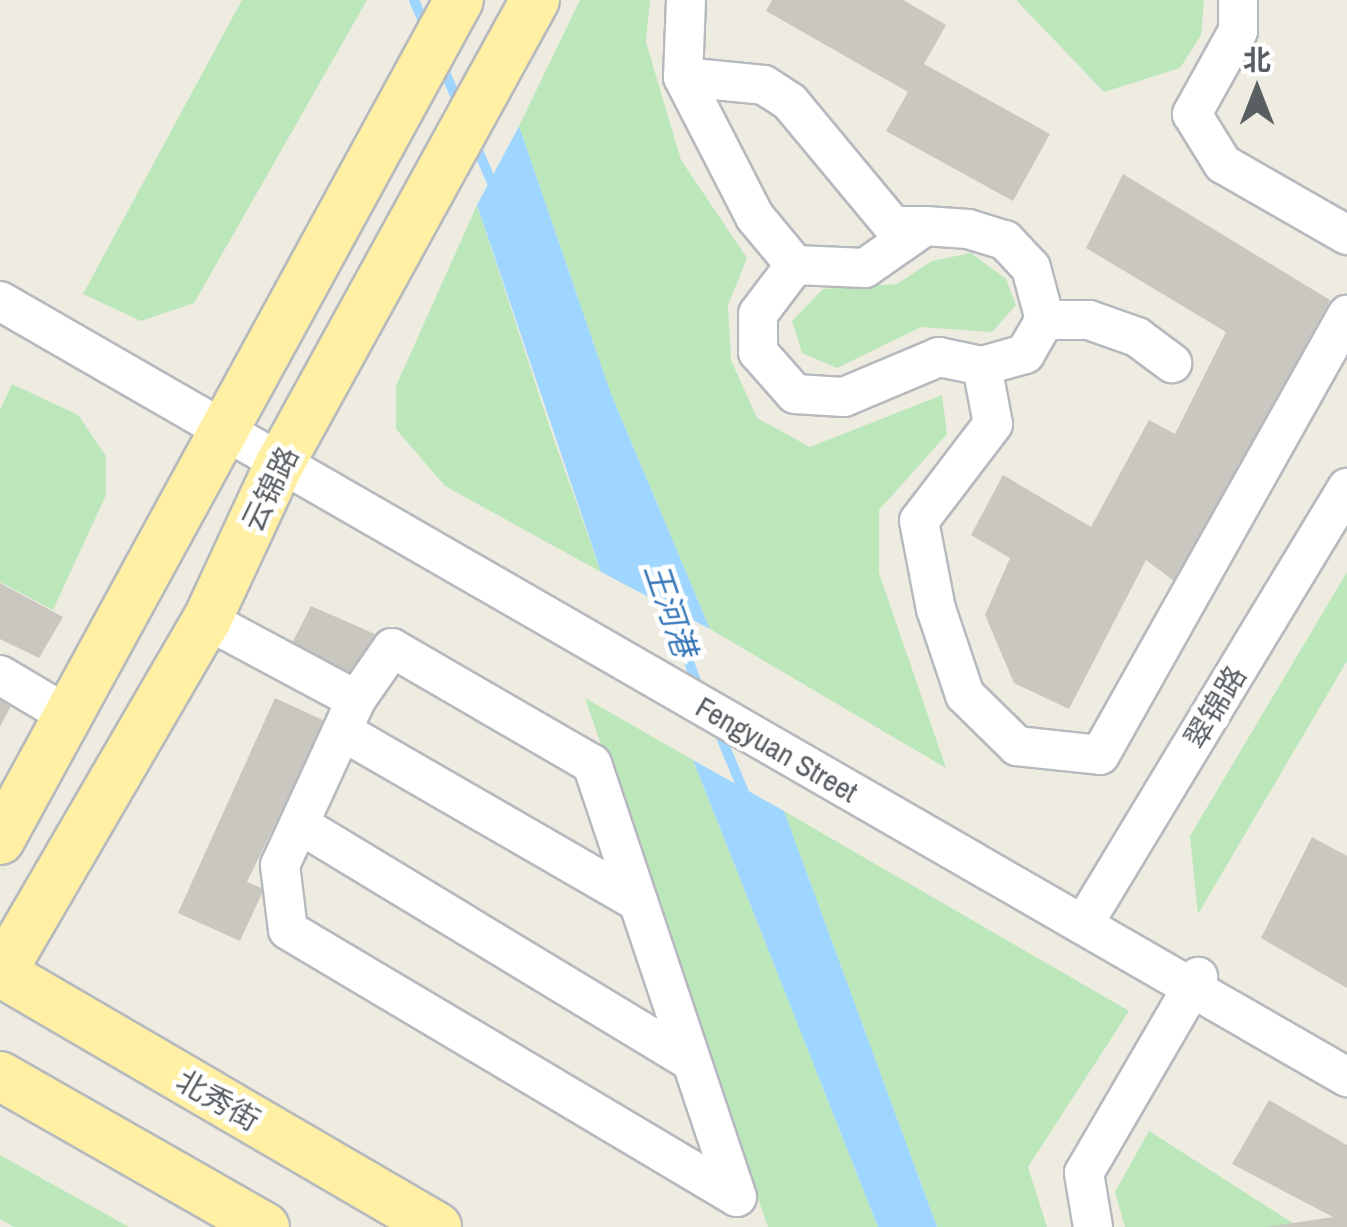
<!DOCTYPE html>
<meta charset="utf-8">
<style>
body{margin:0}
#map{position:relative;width:1347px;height:1227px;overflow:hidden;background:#eeebe1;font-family:"Archivo Narrow","Noto Sans SC",sans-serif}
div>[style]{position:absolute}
.green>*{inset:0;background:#bbe7bb}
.water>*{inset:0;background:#9fd6ff}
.stream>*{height:10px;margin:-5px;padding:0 5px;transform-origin:5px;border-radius:5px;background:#9fd6ff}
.building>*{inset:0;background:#cac7c0}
.roads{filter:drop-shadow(2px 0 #b6b9be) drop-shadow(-2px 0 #b6b9be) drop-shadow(0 2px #b6b9be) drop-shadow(0 -2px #b6b9be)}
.minor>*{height:38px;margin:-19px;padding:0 19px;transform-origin:19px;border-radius:19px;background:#fff}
.major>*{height:48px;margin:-24px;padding:0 24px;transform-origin:24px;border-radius:24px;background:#fff0a4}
span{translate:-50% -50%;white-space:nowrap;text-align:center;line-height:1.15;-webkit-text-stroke:9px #fff;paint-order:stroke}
.street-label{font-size:30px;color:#595e63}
.water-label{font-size:32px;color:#3676b8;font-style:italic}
.north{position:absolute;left:1207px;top:40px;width:100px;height:100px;-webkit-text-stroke:8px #fff;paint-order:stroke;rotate:0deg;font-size:28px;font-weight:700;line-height:40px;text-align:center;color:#595e63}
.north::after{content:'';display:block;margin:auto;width:35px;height:45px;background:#595e63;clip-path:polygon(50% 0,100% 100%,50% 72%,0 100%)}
</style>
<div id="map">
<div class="green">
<i style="clip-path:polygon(242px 0,367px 0,194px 303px,141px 321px,83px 294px)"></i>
<i style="clip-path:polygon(580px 0,650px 0,646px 42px,681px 160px,747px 258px,728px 305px,731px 360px,757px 418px,810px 447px,942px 395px,947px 434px,879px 510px,879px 573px,946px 768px,710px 629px,611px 394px,519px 126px)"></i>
<i style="clip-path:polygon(1016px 0,1204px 0,1201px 35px,1180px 68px,1104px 92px)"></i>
<i style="clip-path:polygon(477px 205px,552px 434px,601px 572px,445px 486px,396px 429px,396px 386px)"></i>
<i style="clip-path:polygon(971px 253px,1006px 279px,1016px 305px,992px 332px,921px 327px,837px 368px,802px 353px,792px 321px,823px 289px,897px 284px,932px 261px)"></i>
<i style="clip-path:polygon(12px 384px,78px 415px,106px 456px,106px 495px,53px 610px,0 582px,0 410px)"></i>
<i style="clip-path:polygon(1347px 572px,1347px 661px,1198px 914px,1190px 836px)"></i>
<i style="clip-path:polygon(585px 698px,693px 760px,878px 1227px,768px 1227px)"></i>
<i style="clip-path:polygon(784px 811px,1129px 1011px,1028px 1167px,1047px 1227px,937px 1227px)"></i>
<i style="clip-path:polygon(1149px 1131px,1299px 1227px,1125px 1227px,1115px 1192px)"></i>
<i style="clip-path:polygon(0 1155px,129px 1227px,14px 1227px,0 1219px)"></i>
</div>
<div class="water">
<i style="clip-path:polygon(519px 126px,611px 394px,710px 629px,601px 572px,477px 205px)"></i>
<i style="clip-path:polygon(693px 760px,784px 811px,937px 1227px,878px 1227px)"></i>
</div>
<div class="stream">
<i style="left:414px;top:0;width:34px;rotate:67deg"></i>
<i style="left:442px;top:65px;width:43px;rotate:67deg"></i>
<i style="left:473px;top:139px;width:58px;rotate:66.5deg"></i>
<i style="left:664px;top:595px;width:103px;rotate:69.6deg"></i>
<i style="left:718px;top:730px;width:73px;rotate:67.3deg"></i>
</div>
<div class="building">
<i style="clip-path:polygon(772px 0,903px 0,946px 25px,924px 64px,1050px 134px,1013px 201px,886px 131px,908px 92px,766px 11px)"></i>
<i style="clip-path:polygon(1123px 174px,1330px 300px,1181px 586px,1146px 560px,1069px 709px,1014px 683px,985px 615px,1010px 558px,971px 535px,1003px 475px,1091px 527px,1149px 420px,1175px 434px,1226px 332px,1086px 248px)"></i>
<i style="clip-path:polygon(0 583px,63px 617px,39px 658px,0 639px)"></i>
<i style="clip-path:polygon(311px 606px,375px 634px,354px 676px,292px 643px)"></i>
<i style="clip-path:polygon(275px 698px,325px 721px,247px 882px,264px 889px,240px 941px,178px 913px)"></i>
<i style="clip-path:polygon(0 700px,11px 706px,0 727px)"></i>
<i style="clip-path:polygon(1312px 837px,1347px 856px,1347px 988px,1261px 938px)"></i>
<i style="clip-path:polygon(1269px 1100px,1347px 1145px,1347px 1227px,1266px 1227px,1333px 1217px,1232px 1164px)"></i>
</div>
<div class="roads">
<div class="minor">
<i style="left:686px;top:0;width:77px;rotate:92.2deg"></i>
<i style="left:683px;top:77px;width:157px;rotate:62.8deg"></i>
<i style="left:755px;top:217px;width:62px;rotate:50.2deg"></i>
<i style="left:795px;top:265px;width:61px;rotate:127.1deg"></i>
<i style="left:758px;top:314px;width:38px;rotate:90deg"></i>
<i style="left:758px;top:352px;width:56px;rotate:48.6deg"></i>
<i style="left:795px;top:394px;width:49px;rotate:3.5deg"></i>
<i style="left:844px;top:397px;width:103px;rotate:-22.8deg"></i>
<i style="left:939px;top:357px;width:44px;rotate:11.8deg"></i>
<i style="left:982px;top:366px;width:45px;rotate:-15.6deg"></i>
<i style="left:1025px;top:354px;width:39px;rotate:-60deg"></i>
<i style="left:1045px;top:320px;width:44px"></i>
<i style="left:1089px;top:320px;width:51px;rotate:19.5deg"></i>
<i style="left:1137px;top:337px;width:44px;rotate:36.6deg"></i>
<i style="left:1238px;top:0;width:31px;rotate:90deg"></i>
<i style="left:1238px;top:31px;width:95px;rotate:119deg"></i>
<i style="left:1192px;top:114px;width:59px;rotate:58.2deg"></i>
<i style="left:1223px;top:164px;width:143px;rotate:29.8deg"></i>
<i style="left:683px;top:77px;width:81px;rotate:5.6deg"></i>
<i style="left:764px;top:85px;width:31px;rotate:33deg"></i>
<i style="left:790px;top:102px;width:161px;rotate:50.3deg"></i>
<i style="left:893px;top:226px;width:32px"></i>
<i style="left:795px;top:265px;width:70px;rotate:2.5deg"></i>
<i style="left:865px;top:268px;width:73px;rotate:-35deg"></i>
<i style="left:925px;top:226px;width:43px;rotate:4deg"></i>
<i style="left:968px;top:229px;width:39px;rotate:17deg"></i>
<i style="left:1005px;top:240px;width:38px;rotate:47deg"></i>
<i style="left:1031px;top:268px;width:54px;rotate:74.9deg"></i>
<i style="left:0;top:301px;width:1555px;rotate:29.95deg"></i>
<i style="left:982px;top:366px;width:59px;rotate:79.3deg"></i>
<i style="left:993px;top:424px;width:122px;rotate:127.3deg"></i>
<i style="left:919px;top:521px;width:90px;rotate:79.1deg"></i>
<i style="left:936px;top:609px;width:91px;rotate:71.4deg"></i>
<i style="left:965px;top:695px;width:73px;rotate:44.4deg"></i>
<i style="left:1017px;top:746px;width:83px;rotate:6.2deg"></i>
<i style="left:1100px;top:755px;width:505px;rotate:-60.69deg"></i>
<i style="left:207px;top:620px;width:169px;rotate:28.2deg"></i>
<i style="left:356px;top:700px;width:182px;rotate:114.7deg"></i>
<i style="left:280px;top:865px;width:65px;rotate:83deg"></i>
<i style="left:288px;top:930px;width:522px;rotate:30.74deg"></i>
<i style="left:737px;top:1197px;width:457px;rotate:-108.5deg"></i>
<i style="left:592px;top:764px;width:231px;rotate:-149.9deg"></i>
<i style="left:392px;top:648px;width:63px;rotate:124.7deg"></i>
<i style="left:0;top:675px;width:78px;rotate:30.8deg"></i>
<i style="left:342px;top:731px;width:342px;rotate:30deg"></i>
<i style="left:299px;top:824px;width:458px;rotate:31.2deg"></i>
<i style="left:1083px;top:925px;width:511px;rotate:-58.86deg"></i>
<i style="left:1093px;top:1227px;width:55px;rotate:-99.5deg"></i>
<i style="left:1084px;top:1173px;width:227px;rotate:-59.8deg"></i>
</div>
<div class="major">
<i style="left:0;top:840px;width:957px;rotate:-61.35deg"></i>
<i style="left:0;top:972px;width:506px;rotate:30.26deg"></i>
<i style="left:0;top:975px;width:411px;rotate:-59.8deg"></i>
<i style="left:207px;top:620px;width:169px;rotate:-65.1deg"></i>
<i style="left:278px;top:467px;width:533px;rotate:-61.18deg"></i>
<i style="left:0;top:1076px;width:305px;rotate:29.7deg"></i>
</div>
</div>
<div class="street-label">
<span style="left:270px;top:489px;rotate:-64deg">云锦路</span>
<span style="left:1215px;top:707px;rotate:-59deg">翠锦路</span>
<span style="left:777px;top:749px;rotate:30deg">Fengyuan Street</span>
<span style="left:218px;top:1100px;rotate:30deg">北秀街</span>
</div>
<div class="water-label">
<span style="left:670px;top:610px;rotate:71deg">王河港</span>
</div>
<div class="north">北</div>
</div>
